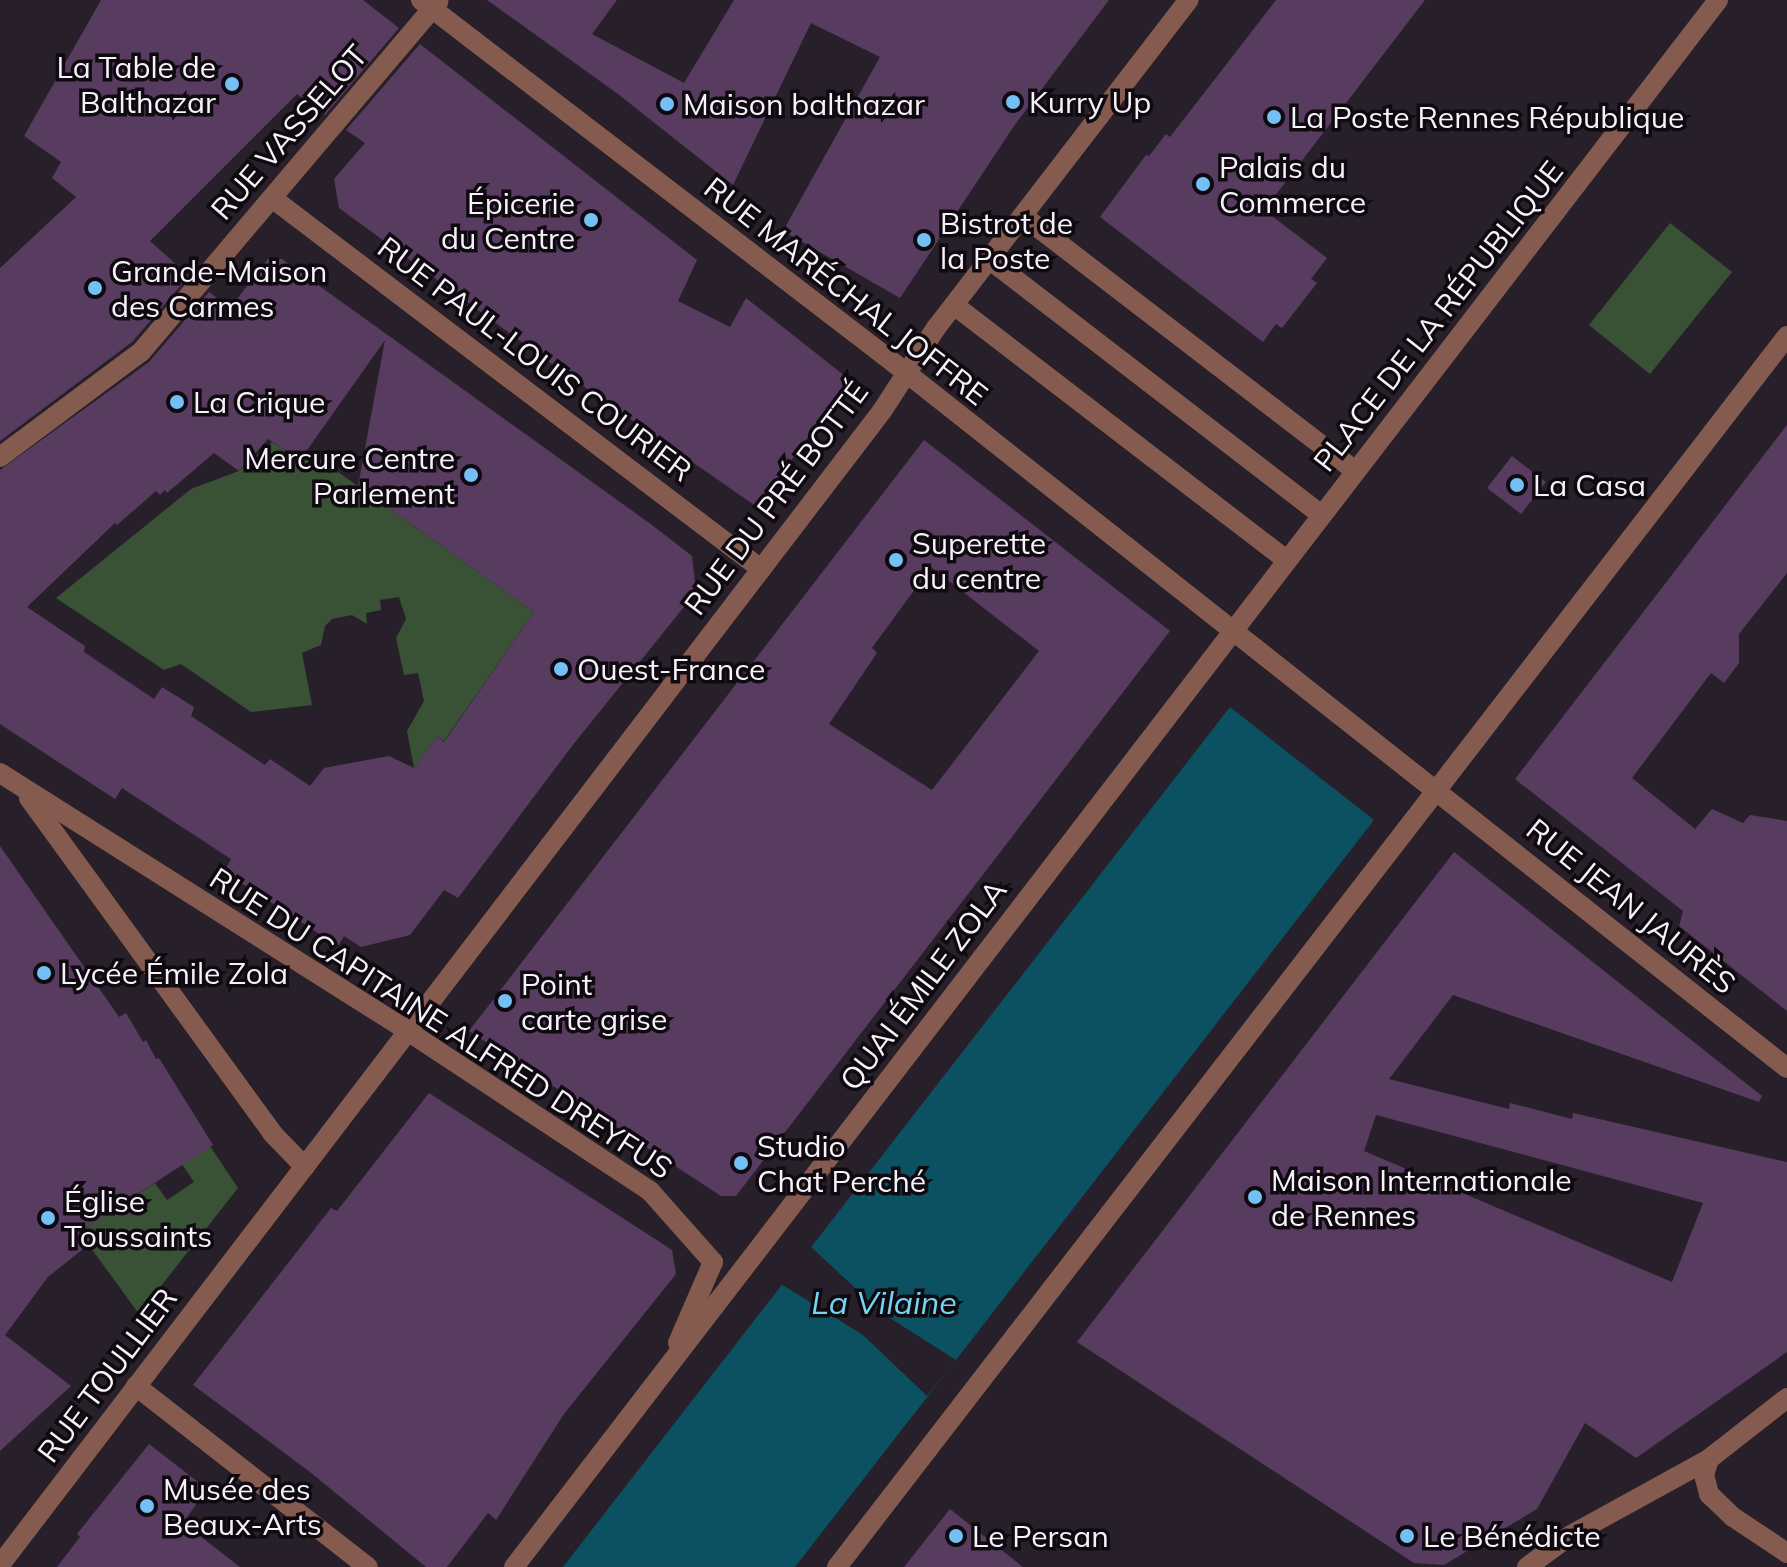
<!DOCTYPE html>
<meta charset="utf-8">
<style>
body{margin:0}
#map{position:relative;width:1787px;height:1567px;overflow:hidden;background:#271f29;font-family:Mulish,sans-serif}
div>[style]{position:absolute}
.green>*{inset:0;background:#395236}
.water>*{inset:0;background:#0b5161}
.pier>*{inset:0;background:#271f29}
.building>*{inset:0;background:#583c60}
.lane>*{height:20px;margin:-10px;padding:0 10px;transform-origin:10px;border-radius:10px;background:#845b4e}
.street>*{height:20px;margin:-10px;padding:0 10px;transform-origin:10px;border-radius:10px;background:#845b4e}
.dots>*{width:22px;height:22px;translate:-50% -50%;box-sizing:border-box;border:4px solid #0e0a0f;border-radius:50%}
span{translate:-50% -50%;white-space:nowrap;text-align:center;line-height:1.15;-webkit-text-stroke:7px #0e0a0f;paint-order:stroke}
.poi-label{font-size:30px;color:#f7f1f9}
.right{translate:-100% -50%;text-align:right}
.left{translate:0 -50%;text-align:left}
.street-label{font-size:30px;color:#f7f1f9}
.water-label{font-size:32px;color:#76d5f1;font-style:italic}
</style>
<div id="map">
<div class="green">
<i style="clip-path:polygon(1670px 223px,1732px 272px,1650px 374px,1589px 325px)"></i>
<i style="clip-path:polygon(272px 442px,300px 460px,320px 459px,534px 612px,444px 741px,438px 736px,414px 768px,407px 731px,424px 701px,418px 673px,404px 675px,396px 638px,406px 619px,399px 597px,380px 600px,381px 610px,366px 613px,367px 624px,352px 615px,332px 619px,325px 626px,321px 645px,302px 653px,312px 705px,251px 712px,181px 664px,164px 670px,56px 598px,191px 489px,239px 471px)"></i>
<i style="clip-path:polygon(210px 1146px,238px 1188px,139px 1314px,80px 1233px,113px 1206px,115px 1209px,155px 1183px,167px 1200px,194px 1182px,182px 1164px)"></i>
</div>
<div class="water">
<i style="clip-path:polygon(1230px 707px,1374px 820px,956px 1360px,795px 1567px,563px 1567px)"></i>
</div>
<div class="pier">
<i style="clip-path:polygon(810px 1246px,882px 1313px,956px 1360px,927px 1396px,863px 1335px,781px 1284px)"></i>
</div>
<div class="building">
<i style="clip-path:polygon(101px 0,363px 0,399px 28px,325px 115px,297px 94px,150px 241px,189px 276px,132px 342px,0 441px,0 268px,76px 197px,52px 178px,61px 162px,24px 136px)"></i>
<i style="clip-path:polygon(487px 0,617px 0,592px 34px,684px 83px,734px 0,1109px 0,1014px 126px,900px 298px,783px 231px,880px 57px,811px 23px,733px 185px,618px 94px)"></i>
<i style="clip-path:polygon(1276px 0,1425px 0,1264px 210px,1327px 258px,1311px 279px,1317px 283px,1282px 328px,1276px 324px,1263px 342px,1100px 217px,1146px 155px,1149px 156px,1166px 134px,1170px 137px)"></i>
<i style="clip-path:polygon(420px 44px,697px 260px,678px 301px,730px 327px,746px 298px,855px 384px,816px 437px,811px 433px,757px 507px,553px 365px,339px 208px,334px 179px,365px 143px,346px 130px)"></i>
<i style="clip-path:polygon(evenodd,268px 259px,282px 259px,652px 525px,692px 556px,696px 592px,572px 746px,458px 898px,444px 890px,410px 935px,361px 947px,344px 936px,338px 946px,224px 872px,231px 859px,122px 788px,115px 799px,0 724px,0 470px,149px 362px,209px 292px,230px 308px,268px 259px,385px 340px,358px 486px,534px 612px,444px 742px,438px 736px,414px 768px,389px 756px,324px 768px,310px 786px,270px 759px,265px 765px,191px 716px,194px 707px,162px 687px,154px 699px,84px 652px,85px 646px,27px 607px,115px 523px,117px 525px,156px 491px,160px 495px,165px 490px,167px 493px,214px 453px,239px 471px,268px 439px,300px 460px,385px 340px)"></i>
<i style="clip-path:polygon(1787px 425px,1787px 573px,1739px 634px,1739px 663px,1724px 683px,1711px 673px,1632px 778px,1695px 829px,1712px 809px,1743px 823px,1750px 815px,1787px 821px,1787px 1011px,1679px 926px,1683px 911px,1515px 779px)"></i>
<i style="clip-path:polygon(evenodd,924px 440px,1170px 631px,736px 1196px,721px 1196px,469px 1031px,924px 440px,931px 567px,1039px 651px,932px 790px,829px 724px,877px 653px,872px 648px,931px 567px)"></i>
<i style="clip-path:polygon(1512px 456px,1546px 482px,1521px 514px,1487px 488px)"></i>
<i style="clip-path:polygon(0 846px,119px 1017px,126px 1013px,143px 1042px,146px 1040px,156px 1059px,159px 1058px,213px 1145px,79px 1232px,88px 1245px,48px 1277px,5px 1335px,71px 1386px,0 1451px)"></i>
<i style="clip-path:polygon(evenodd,1454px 852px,1762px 1096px,1759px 1102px,1453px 995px,1389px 1079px,1509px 1109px,1510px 1103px,1572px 1119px,1573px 1113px,1787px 1162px,1787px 1352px,1636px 1458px,1585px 1423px,1537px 1509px,1444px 1565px,1414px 1563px,1077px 1342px,1454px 852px,1376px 1115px,1703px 1203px,1672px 1282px,1364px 1151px,1376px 1115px)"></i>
<i style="clip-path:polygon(429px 1093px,672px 1250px,676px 1274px,564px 1414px,496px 1520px,488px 1513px,447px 1567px,426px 1567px,310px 1472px,193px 1385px,331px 1208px,337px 1211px)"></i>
<i style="clip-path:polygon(149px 1444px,207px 1489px,183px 1523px,240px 1567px,57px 1567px,80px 1537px,77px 1534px)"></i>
<i style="clip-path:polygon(950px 1509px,1023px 1567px,904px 1567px)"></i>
</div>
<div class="lane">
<i style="left:1023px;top:216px;width:419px;rotate:37.5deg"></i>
<i style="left:989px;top:259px;width:420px;rotate:37.6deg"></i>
<i style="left:954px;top:305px;width:419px;rotate:37.5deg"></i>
</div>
<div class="street">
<i style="left:421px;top:0;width:585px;rotate:37.5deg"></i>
<i style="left:885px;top:356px;width:1149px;rotate:38.29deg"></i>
<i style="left:272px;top:198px;width:614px;rotate:37.19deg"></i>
<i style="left:0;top:457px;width:176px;rotate:-36.7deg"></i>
<i style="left:141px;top:352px;width:460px;rotate:-49.7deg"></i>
<i style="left:0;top:773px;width:484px;rotate:32.3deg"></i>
<i style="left:409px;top:1032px;width:289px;rotate:33.4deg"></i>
<i style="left:650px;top:1191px;width:95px;rotate:48.4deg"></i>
<i style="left:713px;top:1262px;width:88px;rotate:113.4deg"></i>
<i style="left:29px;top:798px;width:414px;rotate:54deg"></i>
<i style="left:272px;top:1133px;width:47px;rotate:45.9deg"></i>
<i style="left:136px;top:1386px;width:294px;rotate:38deg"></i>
<i style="left:1709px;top:1459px;width:17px;rotate:107deg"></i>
<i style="left:1704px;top:1475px;width:20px;rotate:75deg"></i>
<i style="left:1709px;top:1494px;width:33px;rotate:44deg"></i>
<i style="left:1733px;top:1517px;width:65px;rotate:33.7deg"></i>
<i style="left:0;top:1565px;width:1452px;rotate:-52.61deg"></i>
<i style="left:882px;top:411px;width:99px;rotate:-57deg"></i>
<i style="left:936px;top:328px;width:414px;rotate:-52.4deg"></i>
<i style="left:514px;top:1567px;width:1976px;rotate:-52.46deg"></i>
<i style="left:837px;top:1567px;width:1555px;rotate:-52.34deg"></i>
<i style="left:1527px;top:1567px;width:54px;rotate:-36deg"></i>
<i style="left:1571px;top:1535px;width:158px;rotate:-28.8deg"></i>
<i style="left:1709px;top:1459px;width:99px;rotate:-38deg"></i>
</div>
<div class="dots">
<i style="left:232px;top:84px;background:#74c0f6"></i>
<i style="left:1013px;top:102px;background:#74c0f6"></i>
<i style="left:667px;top:104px;background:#74c0f6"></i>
<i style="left:1274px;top:117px;background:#74c0f6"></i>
<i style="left:1203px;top:184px;background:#74c0f6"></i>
<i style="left:591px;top:220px;background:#74c0f6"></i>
<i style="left:924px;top:240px;background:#74c0f6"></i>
<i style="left:95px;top:288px;background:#74c0f6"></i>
<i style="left:177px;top:402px;background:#74c0f6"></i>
<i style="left:471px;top:475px;background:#74c0f6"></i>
<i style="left:1517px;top:485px;background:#74c0f6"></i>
<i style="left:896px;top:560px;background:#74c0f6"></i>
<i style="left:561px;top:669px;background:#74c0f6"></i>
<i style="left:44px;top:973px;background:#74c0f6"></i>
<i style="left:505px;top:1001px;background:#74c0f6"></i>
<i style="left:741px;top:1163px;background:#74c0f6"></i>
<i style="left:1255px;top:1197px;background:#74c0f6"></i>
<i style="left:48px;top:1218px;background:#74c0f6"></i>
<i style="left:147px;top:1506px;background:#74c0f6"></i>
<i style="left:956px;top:1536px;background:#74c0f6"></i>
<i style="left:1407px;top:1536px;background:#74c0f6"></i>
</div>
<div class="poi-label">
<span class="right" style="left:216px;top:84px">La Table de<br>Balthazar</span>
<span class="left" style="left:1029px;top:102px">Kurry Up</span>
<span class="left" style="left:683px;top:104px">Maison balthazar</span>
<span class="left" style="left:1290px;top:117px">La Poste Rennes République</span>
<span class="left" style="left:1219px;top:184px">Palais du<br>Commerce</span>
<span class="right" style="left:575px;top:220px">Épicerie<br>du Centre</span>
<span class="left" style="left:940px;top:240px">Bistrot de<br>la Poste</span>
<span class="left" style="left:111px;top:288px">Grande-Maison<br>des Carmes</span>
<span class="left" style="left:193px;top:402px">La Crique</span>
<span class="right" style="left:455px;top:475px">Mercure Centre<br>Parlement</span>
<span class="left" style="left:1533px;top:485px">La Casa</span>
<span class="left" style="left:912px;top:560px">Superette<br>du centre</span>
<span class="left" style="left:577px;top:669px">Ouest-France</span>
<span class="left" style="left:60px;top:973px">Lycée Émile Zola</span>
<span class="left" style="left:521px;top:1001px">Point<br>carte grise</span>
<span class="left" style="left:757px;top:1163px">Studio<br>Chat Perché</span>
<span class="left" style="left:1271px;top:1197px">Maison Internationale<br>de Rennes</span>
<span class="left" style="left:64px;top:1218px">Église<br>Toussaints</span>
<span class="left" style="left:163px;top:1506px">Musée des<br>Beaux-Arts</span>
<span class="left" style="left:972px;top:1536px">Le Persan</span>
<span class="left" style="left:1423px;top:1536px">Le Bénédicte</span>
</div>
<div class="street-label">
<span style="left:289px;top:132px;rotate:-49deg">RUE VASSELOT</span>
<span style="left:846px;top:291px;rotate:38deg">RUE MARÉCHAL JOFFRE</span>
<span style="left:1438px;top:316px;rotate:-52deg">PLACE DE LA RÉPUBLIQUE</span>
<span style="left:535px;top:359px;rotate:37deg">RUE PAUL-LOUIS COURIER</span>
<span style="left:776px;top:498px;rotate:-53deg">RUE DU PRÉ BOTTÉ</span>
<span style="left:1631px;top:906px;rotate:39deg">RUE JEAN JAURÈS</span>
<span style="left:923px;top:985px;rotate:-53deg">QUAI ÉMILE ZOLA</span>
<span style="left:441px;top:1023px;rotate:33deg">RUE DU CAPITAINE ALFRED DREYFUS</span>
<span style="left:107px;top:1375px;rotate:-53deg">RUE TOULLIER</span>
</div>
<div class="water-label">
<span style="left:884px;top:1302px">La Vilaine</span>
</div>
</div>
